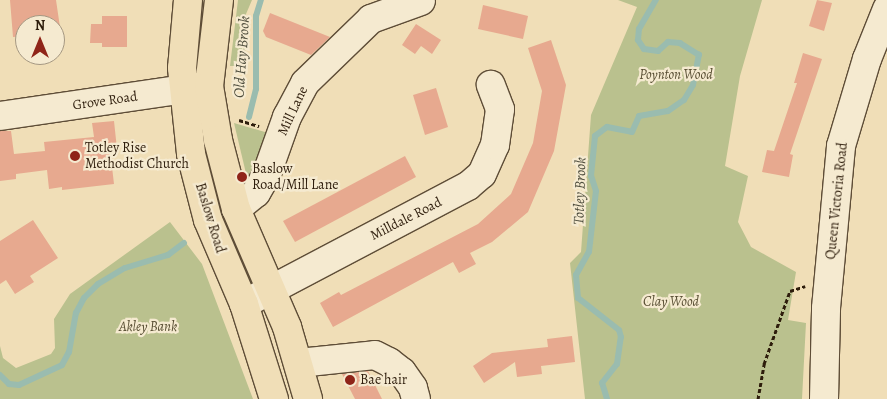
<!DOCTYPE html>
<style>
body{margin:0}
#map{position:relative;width:887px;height:399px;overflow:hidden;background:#f0deb7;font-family:Alegreya,serif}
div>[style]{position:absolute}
.green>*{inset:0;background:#bac18e}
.stream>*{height:6px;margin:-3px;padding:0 3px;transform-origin:3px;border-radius:3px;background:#9abcaf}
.building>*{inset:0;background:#e7a98f}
.path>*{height:3px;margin-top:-1.5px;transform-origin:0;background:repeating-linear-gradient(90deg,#2e1d0c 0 4px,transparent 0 6.5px)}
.roads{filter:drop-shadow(1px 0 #5e4d37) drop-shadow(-1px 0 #5e4d37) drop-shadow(0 1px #5e4d37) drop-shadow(0 -1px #5e4d37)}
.minor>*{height:28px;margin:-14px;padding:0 14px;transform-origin:14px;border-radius:14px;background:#f5ead0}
.major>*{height:28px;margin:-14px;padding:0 14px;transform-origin:14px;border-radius:14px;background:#f0deb7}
.dots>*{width:14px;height:14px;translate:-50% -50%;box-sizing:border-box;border:2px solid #f5ead0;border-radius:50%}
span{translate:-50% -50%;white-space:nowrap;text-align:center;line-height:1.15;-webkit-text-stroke:4.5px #f5ead0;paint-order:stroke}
.park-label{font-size:14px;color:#584e33;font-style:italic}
.street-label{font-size:14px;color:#2e1d0c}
.poi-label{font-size:14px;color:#2e1d0c}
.left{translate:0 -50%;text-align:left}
.water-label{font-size:15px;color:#4e4d3d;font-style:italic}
.north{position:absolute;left:15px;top:15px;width:50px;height:50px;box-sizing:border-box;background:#f5ead0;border:1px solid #a59882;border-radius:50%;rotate:0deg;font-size:14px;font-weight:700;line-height:20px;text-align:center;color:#2e1d0c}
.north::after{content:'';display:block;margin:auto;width:18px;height:22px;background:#8f2418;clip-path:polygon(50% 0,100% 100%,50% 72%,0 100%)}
</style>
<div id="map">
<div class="green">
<i style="clip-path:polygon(238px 0,252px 0,246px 14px,245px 66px,230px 66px)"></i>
<i style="clip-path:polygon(618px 0,762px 0,740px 76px,725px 166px,748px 176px,738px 222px,751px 247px,796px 272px,788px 320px,806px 323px,802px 399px,585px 399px,570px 263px,581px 252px,591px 115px,637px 7px)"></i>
<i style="clip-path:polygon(234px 123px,275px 135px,249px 186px)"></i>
<i style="clip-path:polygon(170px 222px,202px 264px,253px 399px,0 399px,0 346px,3px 358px,16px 368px,51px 354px,55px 348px,54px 319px,70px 294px)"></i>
</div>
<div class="stream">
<i style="left:249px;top:117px;width:29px;rotate:-76deg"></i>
<i style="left:256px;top:89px;width:73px;rotate:-90deg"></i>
<i style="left:256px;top:16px;width:17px;rotate:-73deg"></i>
<i style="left:0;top:375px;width:13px;rotate:45deg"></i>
<i style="left:9px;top:384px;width:10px;rotate:6deg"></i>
<i style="left:19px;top:385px;width:47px;rotate:-24.9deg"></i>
<i style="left:62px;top:365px;width:15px;rotate:-62deg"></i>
<i style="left:69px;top:352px;width:40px;rotate:-80deg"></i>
<i style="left:76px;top:313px;width:17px;rotate:-62deg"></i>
<i style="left:84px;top:298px;width:20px;rotate:-45deg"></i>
<i style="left:98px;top:284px;width:31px;rotate:-31deg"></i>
<i style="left:125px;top:268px;width:45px;rotate:-16.8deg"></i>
<i style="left:168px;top:255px;width:20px;rotate:-37deg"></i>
<i style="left:607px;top:399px;width:17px;rotate:-107deg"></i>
<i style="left:602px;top:383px;width:24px;rotate:-52deg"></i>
<i style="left:617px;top:364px;width:27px;rotate:-82deg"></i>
<i style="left:621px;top:337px;width:7px;rotate:-106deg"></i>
<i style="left:619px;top:330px;width:52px;rotate:-142deg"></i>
<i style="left:578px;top:298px;width:23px;rotate:-95deg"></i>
<i style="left:576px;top:275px;width:26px;rotate:-61deg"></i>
<i style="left:589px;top:252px;width:61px;rotate:-83.5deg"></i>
<i style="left:596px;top:191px;width:16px;rotate:-108deg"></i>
<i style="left:591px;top:176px;width:40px;rotate:-84.3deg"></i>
<i style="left:595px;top:136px;width:15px;rotate:-37deg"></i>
<i style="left:607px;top:127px;width:25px;rotate:11deg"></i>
<i style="left:632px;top:132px;width:17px;rotate:-66deg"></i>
<i style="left:639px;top:116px;width:29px;rotate:-10deg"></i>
<i style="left:668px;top:111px;width:19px;rotate:-35deg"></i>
<i style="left:684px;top:100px;width:17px;rotate:-59deg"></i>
<i style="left:693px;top:85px;width:31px;rotate:-79deg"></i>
<i style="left:699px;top:55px;width:22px;rotate:-148deg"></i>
<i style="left:680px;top:43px;width:12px;rotate:-175deg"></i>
<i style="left:668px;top:42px;width:13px;rotate:138deg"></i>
<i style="left:658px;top:51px;width:14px;rotate:-172deg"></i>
<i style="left:644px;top:49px;width:11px;rotate:-124deg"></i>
<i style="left:638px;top:40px;width:11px;rotate:-85deg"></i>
<i style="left:639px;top:29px;width:34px;rotate:-60deg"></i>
</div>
<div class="building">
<i style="clip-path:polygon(10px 0,56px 0,61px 34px,55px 34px,55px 25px,25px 25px,25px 36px,13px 37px)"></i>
<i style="clip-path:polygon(817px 0,832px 3px,824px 31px,809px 26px)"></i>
<i style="clip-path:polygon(483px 5px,528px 16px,523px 39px,478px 29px)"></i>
<i style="clip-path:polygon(270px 13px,330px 37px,311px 55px,266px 37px,263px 31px)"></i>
<i style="clip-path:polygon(102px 16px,127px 16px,127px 47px,102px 47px,102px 43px,90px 43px,91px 24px,102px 24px)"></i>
<i style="clip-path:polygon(416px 24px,441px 40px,432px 54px,421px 46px,415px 54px,402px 45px)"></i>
<i style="clip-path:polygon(551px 40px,566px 85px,554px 151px,528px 212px,492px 242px,470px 253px,476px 264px,459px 273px,453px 262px,333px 327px,320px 303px,339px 292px,341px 295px,478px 224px,511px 194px,533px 143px,542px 91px,528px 48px)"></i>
<i style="clip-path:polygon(803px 53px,822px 59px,790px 154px,793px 155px,789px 177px,762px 172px,767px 150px,774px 151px,797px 83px,794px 83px)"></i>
<i style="clip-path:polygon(436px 88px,448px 127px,425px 135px,413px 95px)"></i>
<i style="clip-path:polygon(114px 121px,117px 149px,110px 150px,114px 184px,62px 190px,62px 187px,49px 189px,47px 170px,16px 174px,16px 179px,0 181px,0 131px,11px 131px,14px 154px,45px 151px,44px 142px,94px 137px,92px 123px)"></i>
<i style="clip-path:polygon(405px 156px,416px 177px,295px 242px,283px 221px)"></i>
<i style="clip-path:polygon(33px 220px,58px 258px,30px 276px,34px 282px,15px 294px,6px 280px,0 284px,0 241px)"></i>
<i style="clip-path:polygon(572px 336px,575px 362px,541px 366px,542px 374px,517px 377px,515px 362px,484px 383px,473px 366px,492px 353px,548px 347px,547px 339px)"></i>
<i style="clip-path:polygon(368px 371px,382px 399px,355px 399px,342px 374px)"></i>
</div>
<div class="path">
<i style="left:239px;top:120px;width:21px;rotate:17deg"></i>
<i style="left:758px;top:399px;width:36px;rotate:-80deg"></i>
<i style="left:764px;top:364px;width:77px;rotate:-70.4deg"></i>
<i style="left:790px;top:291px;width:16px;rotate:-18deg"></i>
</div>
<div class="roads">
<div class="minor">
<i style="left:0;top:116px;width:208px;rotate:-8.3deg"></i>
<i style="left:236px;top:209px;width:26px;rotate:-39deg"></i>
<i style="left:256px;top:193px;width:20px;rotate:-60deg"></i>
<i style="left:266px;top:176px;width:63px;rotate:-70.4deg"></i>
<i style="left:287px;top:117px;width:38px;rotate:-62deg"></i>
<i style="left:305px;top:83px;width:92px;rotate:-44.1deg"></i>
<i style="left:371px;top:19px;width:53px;rotate:-19.8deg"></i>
<i style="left:244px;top:304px;width:253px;rotate:-27.8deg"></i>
<i style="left:468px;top:186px;width:18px;rotate:-41deg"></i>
<i style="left:482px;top:174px;width:32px;rotate:-66deg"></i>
<i style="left:495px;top:145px;width:36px;rotate:-82deg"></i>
<i style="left:500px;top:109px;width:26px;rotate:-111deg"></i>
<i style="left:299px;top:363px;width:76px;rotate:-6deg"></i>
<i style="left:375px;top:355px;width:16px;rotate:27deg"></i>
<i style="left:389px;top:362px;width:16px;rotate:38deg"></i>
<i style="left:402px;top:372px;width:19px;rotate:55deg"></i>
<i style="left:413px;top:388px;width:11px;rotate:75deg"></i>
<i style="left:824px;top:399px;width:91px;rotate:-88.7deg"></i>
<i style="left:826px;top:308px;width:163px;rotate:-84.7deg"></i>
<i style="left:841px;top:146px;width:91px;rotate:-73.4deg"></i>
<i style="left:867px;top:59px;width:54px;rotate:-68.2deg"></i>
</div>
<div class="major">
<i style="left:188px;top:0;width:68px;rotate:95deg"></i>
<i style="left:182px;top:68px;width:86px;rotate:84deg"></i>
<i style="left:191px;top:154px;width:68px;rotate:75.6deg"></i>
<i style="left:208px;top:220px;width:91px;rotate:66.8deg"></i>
<i style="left:244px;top:304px;width:100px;rotate:72.5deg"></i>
<i style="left:219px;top:0;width:87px;rotate:96.6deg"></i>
<i style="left:209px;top:86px;width:55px;rotate:80.5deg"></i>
<i style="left:218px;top:140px;width:71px;rotate:75.4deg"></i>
<i style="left:236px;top:209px;width:129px;rotate:66.6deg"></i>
<i style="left:287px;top:327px;width:75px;rotate:73.7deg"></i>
</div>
</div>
<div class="dots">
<i style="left:75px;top:156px;background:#8f2418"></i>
<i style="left:242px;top:177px;background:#8f2418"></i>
<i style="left:350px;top:380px;background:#8f2418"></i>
</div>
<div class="park-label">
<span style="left:676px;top:75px">Poynton Wood</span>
<span style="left:671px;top:302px">Clay Wood</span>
<span style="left:148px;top:327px">Akley Bank</span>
</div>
<div class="street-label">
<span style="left:105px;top:101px;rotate:-8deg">Grove Road</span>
<span style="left:293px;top:111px;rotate:-65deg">Mill Lane</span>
<span style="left:837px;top:201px;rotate:-84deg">Queen Victoria Road</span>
<span style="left:210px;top:218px;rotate:73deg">Baslow Road</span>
<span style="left:406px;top:219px;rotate:-27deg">Milldale Road</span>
</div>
<div class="poi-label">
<span class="left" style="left:85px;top:156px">Totley Rise<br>Methodist Church</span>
<span class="left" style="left:252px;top:177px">Baslow<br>Road/Mill Lane</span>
<span class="left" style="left:360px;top:380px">Bae hair</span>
</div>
<div class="water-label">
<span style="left:242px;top:57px;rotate:-86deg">Old Hay Brook</span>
<span style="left:580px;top:191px;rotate:-88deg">Totley Brook</span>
</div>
<div class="north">N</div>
</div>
